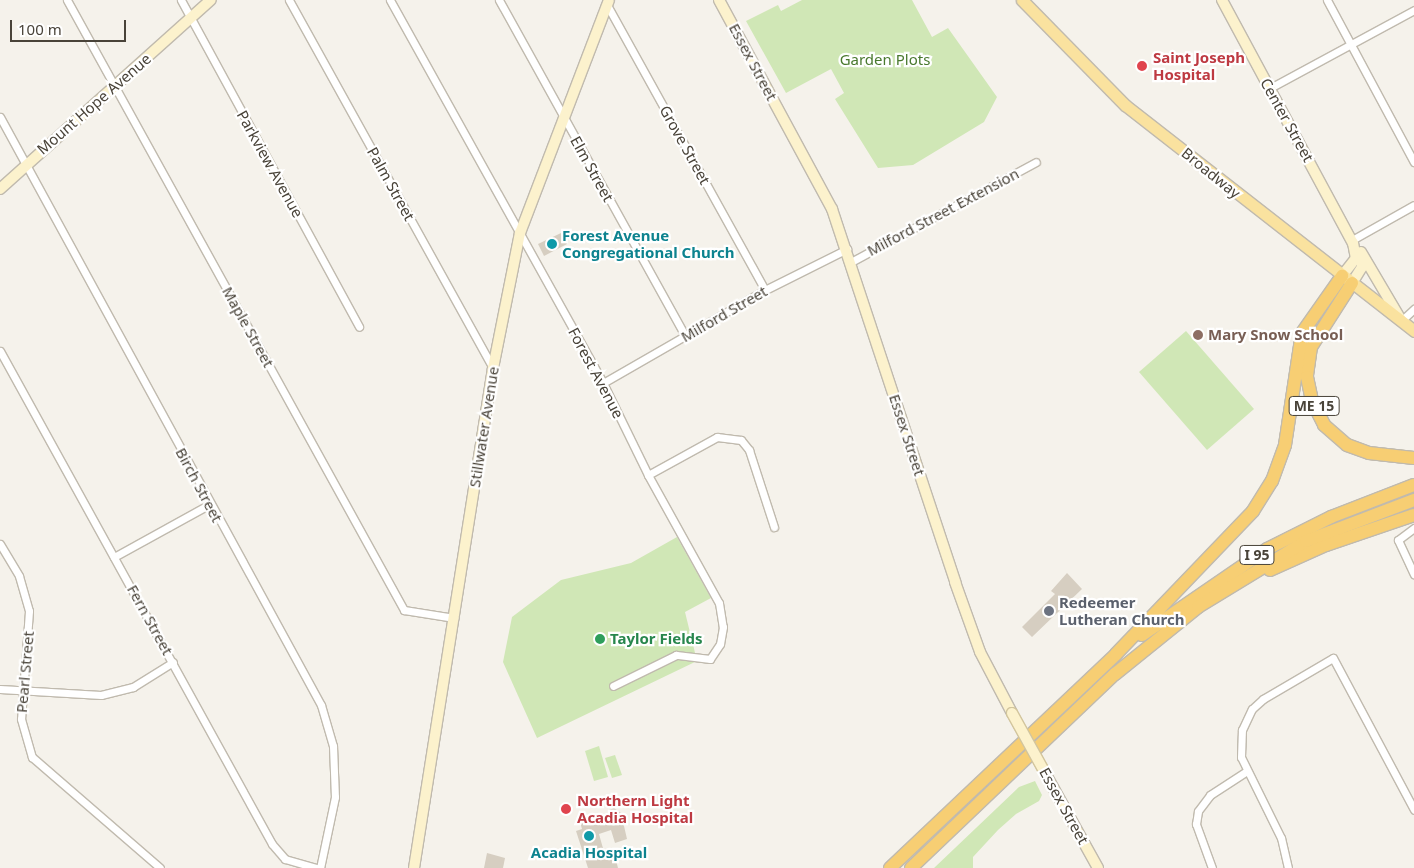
<!DOCTYPE html>
<style>
body{margin:0}
#map{position:relative;width:1414px;height:868px;overflow:hidden;background:#f5f2eb;font-family:"Noto Sans",sans-serif}
div>[style]{position:absolute}
.green>*{inset:0;background:#d0e7b6}
.building>*{inset:0;background:#d6cec1}
.roads{filter:drop-shadow(1px 0 #c0baae) drop-shadow(-1px 0 #c0baae) drop-shadow(0 1px #c0baae) drop-shadow(0 -1px #c0baae)}
.street>*{height:7px;margin:-3.5px;padding:0 3.5px;transform-origin:3.5px;border-radius:3.5px;background:#fff}
.secondary>*{height:10px;margin:-5px;padding:0 5px;transform-origin:5px;border-radius:5px;background:#fcf2cd}
.primary>*{height:11px;margin:-5.5px;padding:0 5.5px;transform-origin:5.5px;border-radius:5.5px;background:#fae29f}
.highway>*{height:12px;margin:-6px;padding:0 6px;transform-origin:6px;border-radius:6px;background:#f7ce73}
.bridges{filter:drop-shadow(1px 0 #d2c59d) drop-shadow(-1px 0 #d2c59d) drop-shadow(0 1px #d2c59d) drop-shadow(0 -1px #d2c59d)}
.secondary-bridge>*{height:10px;margin:-5px;padding:0 5px;transform-origin:5px;border-radius:5px;background:#fcf2cd}
.dots>*{width:14px;height:14px;translate:-50% -50%;box-sizing:border-box;border:2px solid #fff;border-radius:50%}
span{translate:-50% -50%;white-space:nowrap;text-align:center;line-height:1.15;-webkit-text-stroke:4.5px #fff;paint-order:stroke}
.shield-label span{padding:1px 4px;background:#fff;border:1px solid;border-radius:4px;-webkit-text-stroke-width:0}
.shield-label{font-size:14px;color:#494339;font-weight:700}
.health-label{font-size:15px;color:#be3a42;font-weight:700}
.left{translate:0 -50%;text-align:left}
.park-label{font-size:15px;color:#49792e}
.street-label{font-size:15px;color:#494339}
.culture-label{font-size:15px;color:#0d838f;font-weight:700}
.education-label{font-size:15px;color:#785e54;font-weight:700}
.worship-label{font-size:15px;color:#5b616d;font-weight:700}
.leisure-label{font-size:15px;color:#27864d;font-weight:700}
.scale{position:absolute;left:10px;top:20px;width:116px;height:22px;box-sizing:border-box;border:2px solid #494339;border-top:0;padding-left:6px;font-size:15px;line-height:18px;white-space:nowrap;color:#494339;-webkit-text-stroke:4px #fff;paint-order:stroke}
</style>
<div id="map">
<div class="green">
<i style="clip-path:polygon(802px 0,912px 0,932px 37px,948px 28px,997px 97px,984px 122px,913px 165px,878px 168px,835px 99px,844px 93px,831px 69px,786px 93px,746px 21px,778px 5px,781px 11px)"></i>
<i style="clip-path:polygon(1186px 331px,1254px 409px,1207px 450px,1139px 372px)"></i>
<i style="clip-path:polygon(677px 537px,711px 598px,685px 612px,697px 661px,537px 738px,503px 662px,512px 617px,561px 580px,631px 563px)"></i>
<i style="clip-path:polygon(599px 746px,608px 777px,594px 781px,585px 751px)"></i>
<i style="clip-path:polygon(615px 755px,622px 775px,612px 778px,605px 758px)"></i>
<i style="clip-path:polygon(1035px 781px,1042px 795px,1039px 801px,1016px 814px,998px 830px,973px 857px,973px 868px,934px 868px,1019px 787px)"></i>
</div>
<div class="building">
<i style="clip-path:polygon(561px 233px,567px 244px,544px 256px,538px 244px)"></i>
<i style="clip-path:polygon(1067px 573px,1082px 589px,1032px 637px,1022px 627px,1055px 594px,1051px 591px)"></i>
<i style="clip-path:polygon(614px 808px,621px 813px,627px 839px,615px 843px,611px 830px,599px 834px,606px 859px,615px 856px,618px 868px,588px 868px,576px 831px,582px 829px,580px 822px,610px 816px,609px 810px)"></i>
<i style="clip-path:polygon(487px 853px,505px 858px,503px 868px,484px 868px)"></i>
</div>
<div class="roads">
<div class="street">
<i style="left:67px;top:0;width:697px;rotate:61.08deg"></i>
<i style="left:404px;top:610px;width:51px;rotate:9.1deg"></i>
<i style="left:181px;top:0;width:372px;rotate:61.4deg"></i>
<i style="left:289px;top:0;width:421px;rotate:61deg"></i>
<i style="left:390px;top:0;width:438px;rotate:60.9deg"></i>
<i style="left:603px;top:383px;width:102px;rotate:63.9deg"></i>
<i style="left:648px;top:475px;width:146px;rotate:61deg"></i>
<i style="left:719px;top:603px;width:24px;rotate:81deg"></i>
<i style="left:723px;top:627px;width:17px;rotate:100deg"></i>
<i style="left:720px;top:644px;width:18px;rotate:124deg"></i>
<i style="left:710px;top:659px;width:34px;rotate:-173deg"></i>
<i style="left:676px;top:655px;width:70px;rotate:153.8deg"></i>
<i style="left:499px;top:0;width:385px;rotate:61deg"></i>
<i style="left:1327px;top:0;width:184px;rotate:61.8deg"></i>
<i style="left:607px;top:5px;width:326px;rotate:61deg"></i>
<i style="left:1270px;top:88px;width:164px;rotate:-28.4deg"></i>
<i style="left:0;top:117px;width:670px;rotate:61.37deg"></i>
<i style="left:321px;top:705px;width:43px;rotate:73.7deg"></i>
<i style="left:333px;top:746px;width:51px;rotate:87.8deg"></i>
<i style="left:335px;top:797px;width:73px;rotate:101.9deg"></i>
<i style="left:1352px;top:240px;width:71px;rotate:-29.4deg"></i>
<i style="left:851px;top:262px;width:210px;rotate:-28.4deg"></i>
<i style="left:1401px;top:321px;width:18px;rotate:-43deg"></i>
<i style="left:0;top:351px;width:563px;rotate:61.11deg"></i>
<i style="left:272px;top:844px;width:20px;rotate:49deg"></i>
<i style="left:285px;top:859px;width:33px;rotate:16deg"></i>
<i style="left:603px;top:383px;width:187px;rotate:-29.9deg"></i>
<i style="left:765px;top:290px;width:92px;rotate:-26.6deg"></i>
<i style="left:648px;top:475px;width:79px;rotate:-28.8deg"></i>
<i style="left:717px;top:437px;width:24px;rotate:7deg"></i>
<i style="left:741px;top:440px;width:13px;rotate:51deg"></i>
<i style="left:749px;top:450px;width:81px;rotate:72deg"></i>
<i style="left:1414px;top:528px;width:20px;rotate:143deg"></i>
<i style="left:1398px;top:540px;width:38px;rotate:65deg"></i>
<i style="left:0;top:544px;width:37px;rotate:59deg"></i>
<i style="left:19px;top:576px;width:36px;rotate:74deg"></i>
<i style="left:29px;top:611px;width:108px;rotate:94.2deg"></i>
<i style="left:21px;top:719px;width:40px;rotate:74deg"></i>
<i style="left:32px;top:757px;width:169px;rotate:40.9deg"></i>
<i style="left:114px;top:557px;width:110px;rotate:-28.9deg"></i>
<i style="left:0;top:689px;width:101px;rotate:3.4deg"></i>
<i style="left:101px;top:695px;width:33px;rotate:-14deg"></i>
<i style="left:133px;top:687px;width:47px;rotate:-32deg"></i>
<i style="left:1212px;top:868px;width:47px;rotate:-110deg"></i>
<i style="left:1196px;top:824px;width:13px;rotate:-81deg"></i>
<i style="left:1198px;top:811px;width:20px;rotate:-53deg"></i>
<i style="left:1210px;top:795px;width:44px;rotate:-33deg"></i>
<i style="left:1288px;top:868px;width:31px;rotate:-103deg"></i>
<i style="left:1281px;top:838px;width:90px;rotate:-116.3deg"></i>
<i style="left:1241px;top:757px;width:27px;rotate:-88deg"></i>
<i style="left:1242px;top:730px;width:23px;rotate:-65deg"></i>
<i style="left:1252px;top:709px;width:15px;rotate:-42deg"></i>
<i style="left:1263px;top:699px;width:81px;rotate:-30.4deg"></i>
<i style="left:1333px;top:658px;width:172px;rotate:61.9deg"></i>
</div>
<div class="secondary">
<i style="left:719px;top:0;width:238px;rotate:61.6deg"></i>
<i style="left:832px;top:209px;width:393px;rotate:71.7deg"></i>
<i style="left:955px;top:582px;width:74px;rotate:70.3deg"></i>
<i style="left:980px;top:652px;width:69px;rotate:62.3deg"></i>
<i style="left:1222px;top:0;width:276px;rotate:61.7deg"></i>
<i style="left:1353px;top:243px;width:15px;rotate:79deg"></i>
<i style="left:1356px;top:258px;width:23px;rotate:128deg"></i>
<i style="left:0;top:189px;width:283px;rotate:-41.9deg"></i>
<i style="left:1361px;top:252px;width:79px;rotate:59.5deg"></i>
<i style="left:1352px;top:283px;width:19px;rotate:-58deg"></i>
<i style="left:1362px;top:267px;width:12px;rotate:-90deg"></i>
<i style="left:1044px;top:771px;width:111px;rotate:60.9deg"></i>
<i style="left:414px;top:868px;width:506px;rotate:-81.02deg"></i>
<i style="left:493px;top:368px;width:138px;rotate:-78.7deg"></i>
<i style="left:520px;top:233px;width:249px;rotate:-69.1deg"></i>
</div>
<div class="primary">
<i style="left:1022px;top:0;width:147px;rotate:45.6deg"></i>
<i style="left:1125px;top:105px;width:367px;rotate:38deg"></i>
</div>
<div class="highway">
<i style="left:1352px;top:283px;width:76px;rotate:122.6deg"></i>
<i style="left:1311px;top:347px;width:30px;rotate:98deg"></i>
<i style="left:1307px;top:377px;width:25px;rotate:78deg"></i>
<i style="left:1312px;top:401px;width:27px;rotate:63deg"></i>
<i style="left:1324px;top:425px;width:30px;rotate:41deg"></i>
<i style="left:1347px;top:445px;width:23px;rotate:20deg"></i>
<i style="left:1369px;top:453px;width:45px;rotate:6.3deg"></i>
<i style="left:1270px;top:570px;width:61px;rotate:-24.1deg"></i>
<i style="left:1326px;top:545px;width:93px;rotate:-18.8deg"></i>
<i style="left:1142px;top:635px;width:152px;rotate:-34.5deg"></i>
<i style="left:1267px;top:549px;width:72px;rotate:-26.6deg"></i>
<i style="left:1331px;top:517px;width:89px;rotate:-21.1deg"></i>
<i style="left:890px;top:868px;width:311px;rotate:-43.4deg"></i>
<i style="left:1116px;top:654px;width:198px;rotate:-46.2deg"></i>
<i style="left:1253px;top:511px;width:36px;rotate:-58deg"></i>
<i style="left:1272px;top:481px;width:38px;rotate:-70deg"></i>
<i style="left:1285px;top:445px;width:113px;rotate:-81.4deg"></i>
<i style="left:1302px;top:333px;width:70px;rotate:-54.9deg"></i>
<i style="left:911px;top:868px;width:282px;rotate:-43.6deg"></i>
<i style="left:1115px;top:674px;width:107px;rotate:-38.9deg"></i>
<i style="left:1198px;top:607px;width:127px;rotate:-31.4deg"></i>
<i style="left:1306px;top:541px;width:116px;rotate:-20.8deg"></i>
</div>
</div>
<div class="bridges">
<div class="secondary-bridge">
<i style="left:1012px;top:713px;width:66px;rotate:61.1deg"></i>
</div>
</div>
<div class="dots">
<i style="left:1142px;top:66px;background:#e0444e"></i>
<i style="left:552px;top:244px;background:#0f9aa8"></i>
<i style="left:1198px;top:335px;background:#8d6e63"></i>
<i style="left:1049px;top:611px;background:#6b7280"></i>
<i style="left:600px;top:639px;background:#2e9e5b"></i>
<i style="left:566px;top:809px;background:#e0444e"></i>
<i style="left:589px;top:836px;background:#0f9aa8"></i>
</div>
<div class="shield-label">
<span style="left:1314px;top:406px">ME 15</span>
<span style="left:1257px;top:555px">I 95</span>
</div>
<div class="health-label">
<span class="left" style="left:1153px;top:66px">Saint Joseph<br>Hospital</span>
<span class="left" style="left:577px;top:809px">Northern Light<br>Acadia Hospital</span>
</div>
<div class="park-label">
<span style="left:885px;top:60px">Garden Plots</span>
</div>
<div class="street-label">
<span style="left:753px;top:62px;rotate:62deg">Essex Street</span>
<span style="left:94px;top:104px;rotate:-41deg">Mount Hope Avenue</span>
<span style="left:1287px;top:120px;rotate:61deg">Center Street</span>
<span style="left:685px;top:145px;rotate:61deg">Grove Street</span>
<span style="left:270px;top:164px;rotate:61deg">Parkview Avenue</span>
<span style="left:592px;top:169px;rotate:61deg">Elm Street</span>
<span style="left:1211px;top:173px;rotate:39deg">Broadway</span>
<span style="left:391px;top:184px;rotate:61deg">Palm Street</span>
<span style="left:943px;top:212px;rotate:-28deg">Milford Street Extension</span>
<span style="left:724px;top:314px;rotate:-30deg">Milford Street</span>
<span style="left:248px;top:327px;rotate:61deg">Maple Street</span>
<span style="left:596px;top:373px;rotate:62deg">Forest Avenue</span>
<span style="left:484px;top:427px;rotate:-81deg">Stillwater Avenue</span>
<span style="left:907px;top:435px;rotate:72deg">Essex Street</span>
<span style="left:199px;top:485px;rotate:62deg">Birch Street</span>
<span style="left:150px;top:620px;rotate:61deg">Fern Street</span>
<span style="left:25px;top:672px;rotate:-85deg">Pearl Street</span>
<span style="left:1064px;top:806px;rotate:61deg">Essex Street</span>
</div>
<div class="culture-label">
<span class="left" style="left:562px;top:244px">Forest Avenue<br>Congregational Church</span>
<span style="left:589px;top:853px">Acadia Hospital</span>
</div>
<div class="education-label">
<span class="left" style="left:1208px;top:335px">Mary Snow School</span>
</div>
<div class="worship-label">
<span class="left" style="left:1059px;top:611px">Redeemer<br>Lutheran Church</span>
</div>
<div class="leisure-label">
<span class="left" style="left:610px;top:639px">Taylor Fields</span>
</div>
<div class="scale">100 m</div>
</div>
